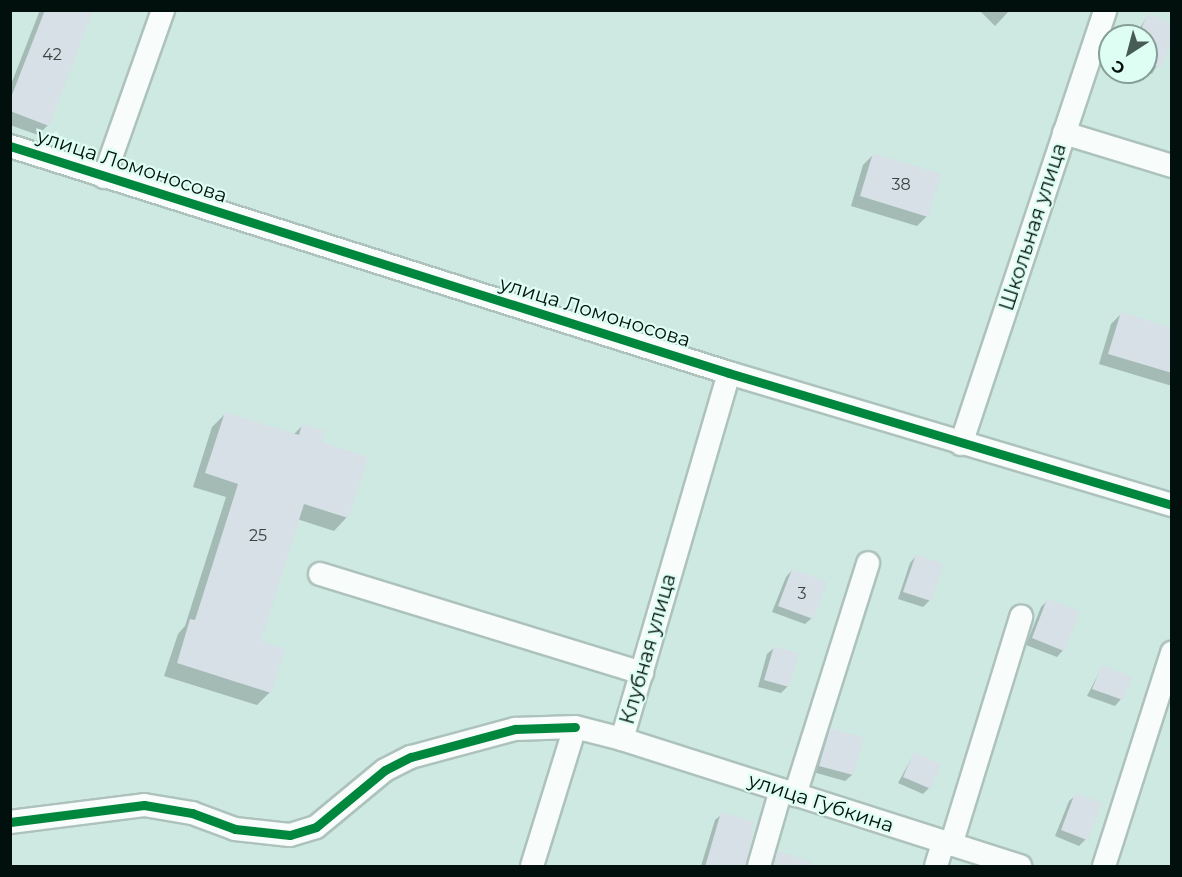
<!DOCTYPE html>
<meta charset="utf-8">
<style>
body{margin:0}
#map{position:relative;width:1182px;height:877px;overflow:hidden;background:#cde9e1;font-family:Montserrat,sans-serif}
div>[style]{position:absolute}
.shadow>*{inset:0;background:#0003}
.building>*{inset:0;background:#d6e0e6}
.roads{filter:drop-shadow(2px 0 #adc2bc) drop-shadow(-2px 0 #adc2bc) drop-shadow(0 2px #adc2bc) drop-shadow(0 -2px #adc2bc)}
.minor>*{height:22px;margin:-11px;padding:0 11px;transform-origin:11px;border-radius:11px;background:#f8fcfa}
.cycleway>*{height:9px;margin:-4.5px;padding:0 4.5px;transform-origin:4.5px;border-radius:4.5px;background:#00873e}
span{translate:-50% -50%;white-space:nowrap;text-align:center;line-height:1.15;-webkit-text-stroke:4.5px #defdf3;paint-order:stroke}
.number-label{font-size:16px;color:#364442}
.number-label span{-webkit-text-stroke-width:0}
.street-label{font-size:20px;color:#01100c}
.frame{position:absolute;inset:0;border:12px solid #01100c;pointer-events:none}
.north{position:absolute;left:1098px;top:24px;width:60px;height:60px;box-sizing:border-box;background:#defdf3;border:2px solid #869e97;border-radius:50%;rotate:216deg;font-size:16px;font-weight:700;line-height:24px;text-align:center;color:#01100c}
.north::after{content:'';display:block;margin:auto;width:21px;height:27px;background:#485c57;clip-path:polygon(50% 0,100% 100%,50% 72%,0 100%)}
</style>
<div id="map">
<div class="shadow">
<i style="clip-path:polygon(40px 10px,92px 10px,48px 125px,38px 135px,10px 125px,10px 87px)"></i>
<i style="clip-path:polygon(979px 10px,1010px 10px,995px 26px)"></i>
<i style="clip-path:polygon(1148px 15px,1172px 40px,1152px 74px,1146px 71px,1146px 36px,1135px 36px)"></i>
<i style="clip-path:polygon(873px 155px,927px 216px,917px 226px,851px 206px,863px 165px)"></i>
<i style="clip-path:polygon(1121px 314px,1172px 329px,1172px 386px,1099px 364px,1111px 324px)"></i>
<i style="clip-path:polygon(225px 414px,293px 435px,302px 426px,320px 443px,347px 517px,334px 531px,297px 519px,259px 642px,270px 692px,257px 705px,164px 676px,178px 634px,185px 626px,226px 497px,193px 487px,212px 427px)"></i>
<i style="clip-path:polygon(916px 556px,930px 600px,923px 607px,898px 599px,910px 563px)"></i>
<i style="clip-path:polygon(792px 570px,812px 618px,805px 624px,772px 612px,786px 577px)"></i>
<i style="clip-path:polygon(1048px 600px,1063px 650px,1057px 657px,1026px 645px,1041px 607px)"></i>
<i style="clip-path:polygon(774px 648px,788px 686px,781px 693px,758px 687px,767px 654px)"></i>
<i style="clip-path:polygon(1102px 667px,1121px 699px,1115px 706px,1087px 696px)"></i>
<i style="clip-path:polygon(831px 730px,852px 775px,845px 781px,813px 772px,824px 736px)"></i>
<i style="clip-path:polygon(914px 754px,929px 788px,923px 794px,898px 783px)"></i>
<i style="clip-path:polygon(1076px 795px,1086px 839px,1079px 846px,1055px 836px,1069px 801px)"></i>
<i style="clip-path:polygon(722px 814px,745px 866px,701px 866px,715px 820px)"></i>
<i style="clip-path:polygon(778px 853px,799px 866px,768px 866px)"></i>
</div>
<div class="building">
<i style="clip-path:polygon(45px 10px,93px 10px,49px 126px,10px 111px,10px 100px)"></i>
<i style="clip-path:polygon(1148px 13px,1172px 24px,1172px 43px,1160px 68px,1146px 62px,1146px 36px,1138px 36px)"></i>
<i style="clip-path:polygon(873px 153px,941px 174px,928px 217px,860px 196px)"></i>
<i style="clip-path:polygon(1121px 312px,1172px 328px,1172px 373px,1108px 354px)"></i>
<i style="clip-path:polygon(225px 412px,299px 435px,302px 424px,325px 431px,322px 442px,368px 457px,348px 518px,304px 504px,261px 641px,285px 649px,271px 693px,177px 663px,190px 619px,195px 620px,238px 484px,205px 473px)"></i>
<i style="clip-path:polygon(916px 554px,943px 564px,931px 601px,903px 592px)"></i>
<i style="clip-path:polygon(792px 569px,827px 582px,813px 619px,778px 606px)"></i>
<i style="clip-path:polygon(1047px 599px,1080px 611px,1064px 651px,1032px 638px)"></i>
<i style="clip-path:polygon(774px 646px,799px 653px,789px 687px,764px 680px)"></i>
<i style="clip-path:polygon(1102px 665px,1132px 677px,1123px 700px,1092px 689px)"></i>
<i style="clip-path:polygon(830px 728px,864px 738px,853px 775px,819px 766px)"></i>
<i style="clip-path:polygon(914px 752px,941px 764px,931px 789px,903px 777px)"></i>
<i style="clip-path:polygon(1075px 793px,1102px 803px,1087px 840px,1061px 830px)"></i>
<i style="clip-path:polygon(721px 812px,754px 822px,746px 867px,705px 867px)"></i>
<i style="clip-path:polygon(777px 851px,812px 862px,811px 867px,773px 867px)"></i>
</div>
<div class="roads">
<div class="minor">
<i style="left:1064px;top:133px;width:113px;rotate:17deg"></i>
<i style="left:10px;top:146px;width:754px;rotate:17.52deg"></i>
<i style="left:729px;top:373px;width:462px;rotate:16.6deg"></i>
<i style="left:104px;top:177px;width:177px;rotate:-70.5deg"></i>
<i style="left:961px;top:444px;width:457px;rotate:-71.6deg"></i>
<i style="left:320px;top:574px;width:337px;rotate:17.1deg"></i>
<i style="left:622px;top:739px;width:418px;rotate:17.7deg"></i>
<i style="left:795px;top:795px;width:243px;rotate:-72.5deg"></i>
<i style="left:10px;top:822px;width:135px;rotate:-7.2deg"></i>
<i style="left:144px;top:805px;width:49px;rotate:9.5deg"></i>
<i style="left:192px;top:813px;width:46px;rotate:20.4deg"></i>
<i style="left:235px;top:829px;width:55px;rotate:6.2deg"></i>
<i style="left:290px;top:835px;width:27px;rotate:-17deg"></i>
<i style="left:316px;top:827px;width:89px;rotate:-39.6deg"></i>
<i style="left:385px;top:770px;width:29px;rotate:-27deg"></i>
<i style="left:411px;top:757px;width:108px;rotate:-15.1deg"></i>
<i style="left:515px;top:729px;width:60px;rotate:-1.9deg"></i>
<i style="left:951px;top:845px;width:239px;rotate:-72.9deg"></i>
<i style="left:532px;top:866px;width:145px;rotate:-72.8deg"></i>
<i style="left:575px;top:727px;width:49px;rotate:14.3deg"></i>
<i style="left:622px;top:739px;width:381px;rotate:-73.7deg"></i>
<i style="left:759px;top:866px;width:79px;rotate:-73.9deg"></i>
<i style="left:936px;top:866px;width:24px;rotate:-73deg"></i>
<i style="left:1104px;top:866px;width:224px;rotate:-72.3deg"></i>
</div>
</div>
<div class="cycleway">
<i style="left:10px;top:146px;width:754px;rotate:17.52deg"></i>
<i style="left:729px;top:373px;width:462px;rotate:16.6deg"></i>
<i style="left:10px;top:822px;width:135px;rotate:-7.2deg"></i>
<i style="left:144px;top:805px;width:49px;rotate:9.5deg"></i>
<i style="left:192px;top:813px;width:46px;rotate:20.4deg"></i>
<i style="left:235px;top:829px;width:55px;rotate:6.2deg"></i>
<i style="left:290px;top:835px;width:27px;rotate:-17deg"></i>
<i style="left:316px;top:827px;width:89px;rotate:-39.6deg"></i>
<i style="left:385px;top:770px;width:29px;rotate:-27deg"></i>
<i style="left:411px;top:757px;width:108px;rotate:-15.1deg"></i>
<i style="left:515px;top:729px;width:60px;rotate:-1.9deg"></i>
</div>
<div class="number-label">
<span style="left:52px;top:55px">42</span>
<span style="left:901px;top:185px">38</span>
<span style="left:258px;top:536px">25</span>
<span style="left:802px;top:594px">3</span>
</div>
<div class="street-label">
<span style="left:132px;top:166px;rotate:18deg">улица Ломоносова</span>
<span style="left:1033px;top:227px;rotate:-72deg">Школьная улица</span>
<span style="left:595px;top:312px;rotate:17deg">улица Ломоносова</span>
<span style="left:648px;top:649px;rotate:-74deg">Клубная улица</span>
<span style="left:821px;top:803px;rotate:18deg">улица Губкина</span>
</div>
<div class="frame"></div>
<div class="north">С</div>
</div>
